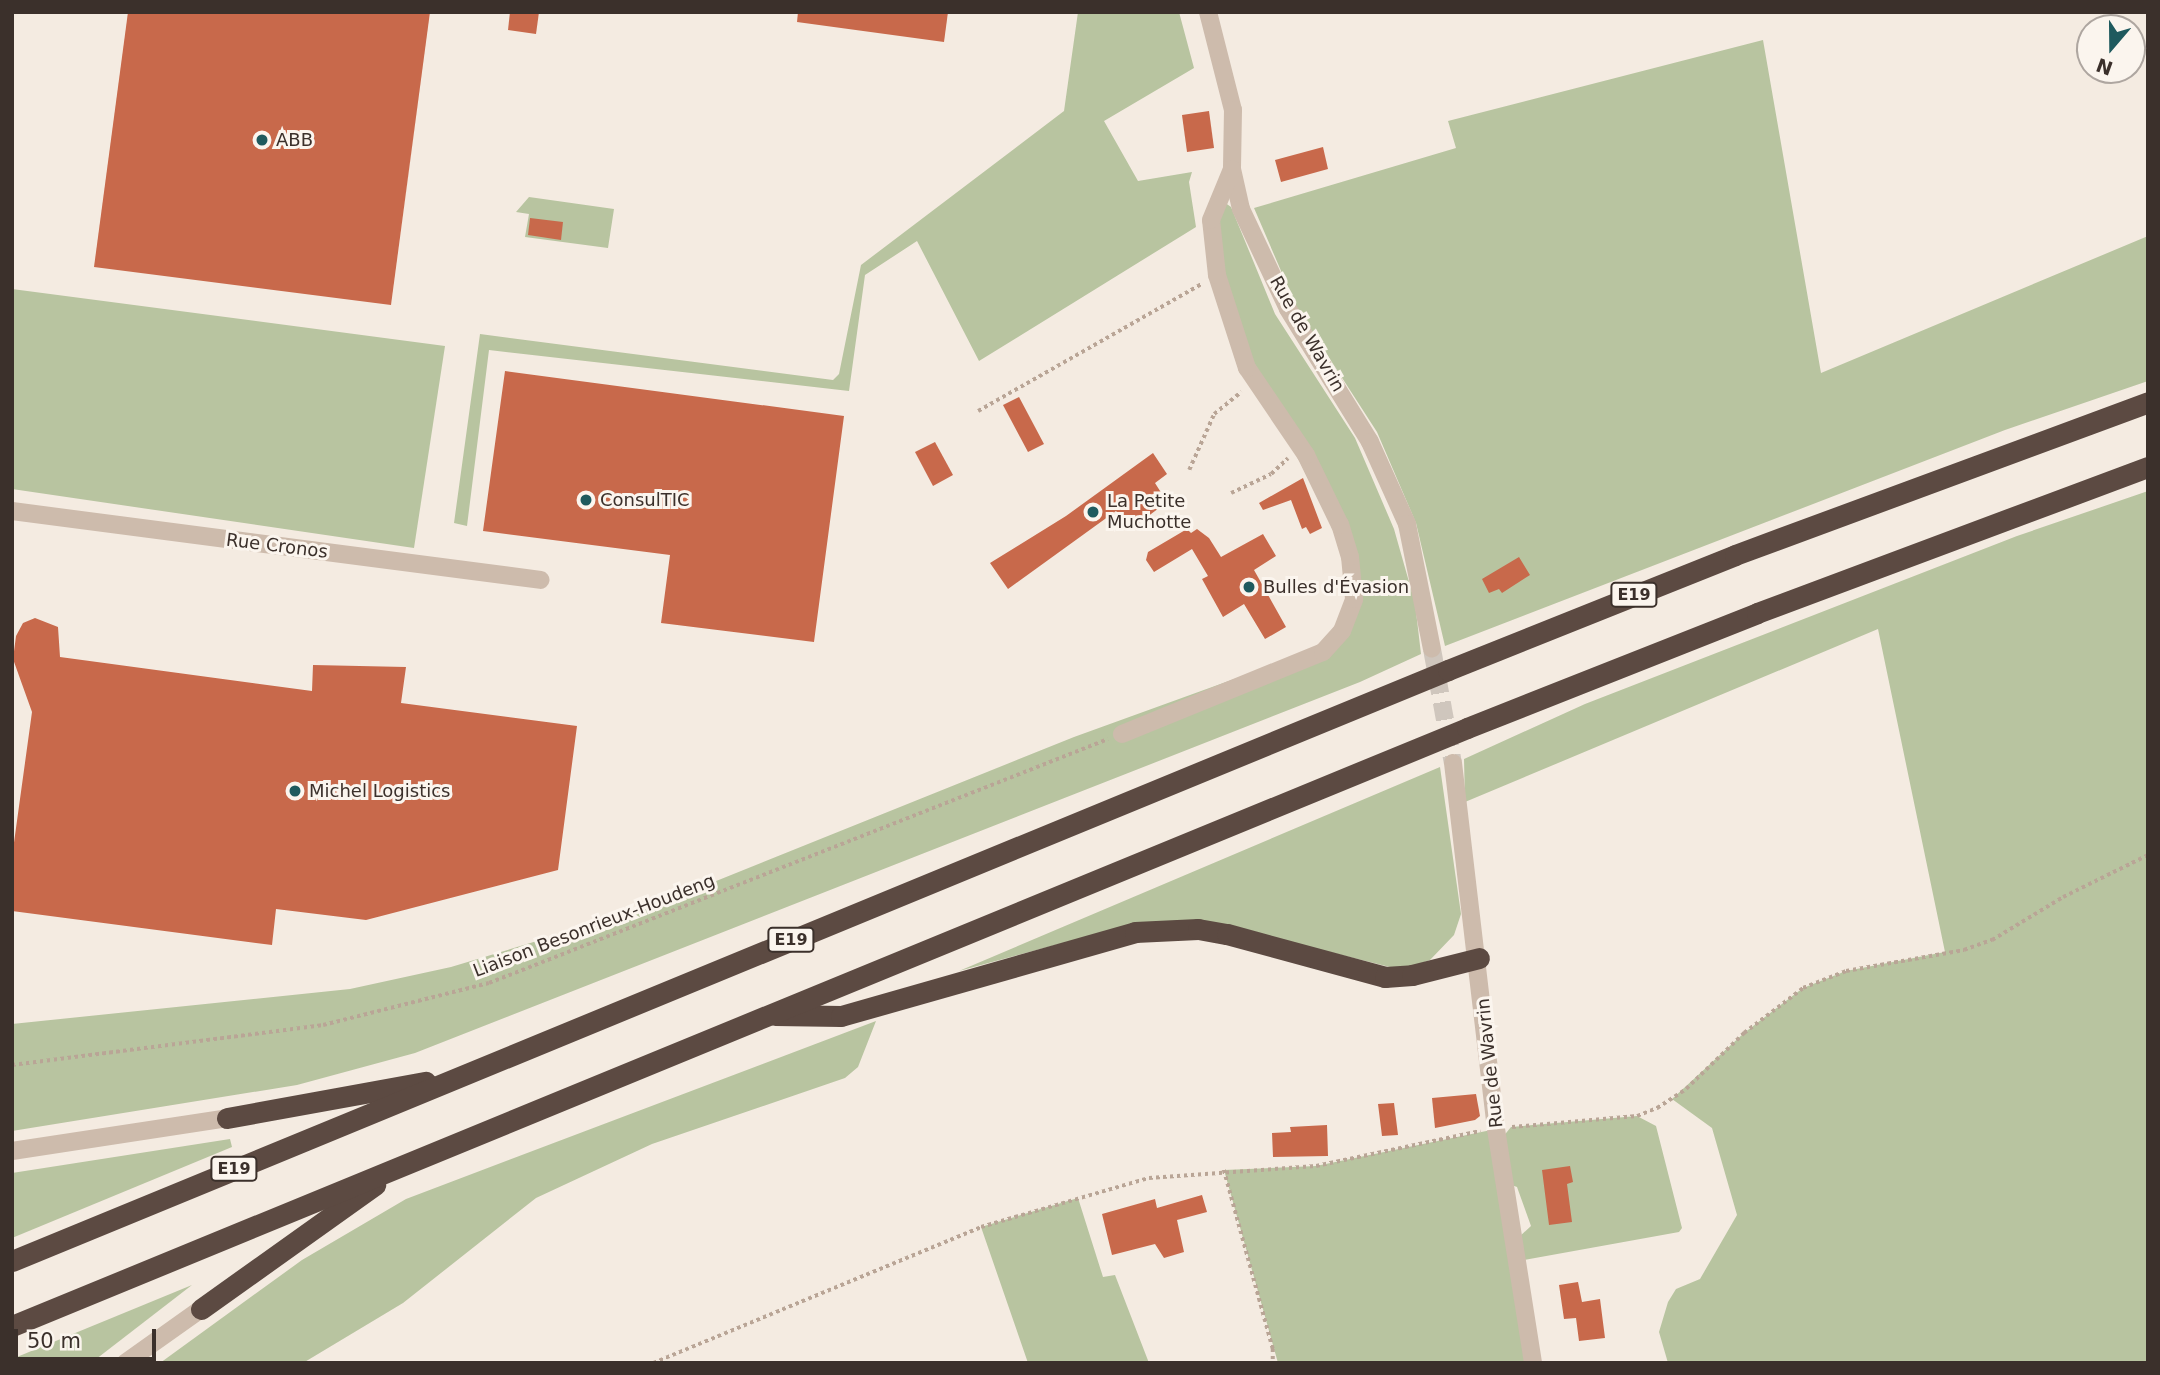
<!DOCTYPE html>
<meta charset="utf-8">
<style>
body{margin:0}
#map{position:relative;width:2160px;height:1375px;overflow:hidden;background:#f4ebe1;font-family:"DejaVu Sans",sans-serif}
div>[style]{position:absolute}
.green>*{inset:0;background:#b8c4a0}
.building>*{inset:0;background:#c8694b}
.minor-tunnel>*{height:18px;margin-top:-9px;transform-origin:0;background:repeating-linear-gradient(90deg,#cfc6bd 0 18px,transparent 0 27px)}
.path>*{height:3.5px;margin-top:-1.75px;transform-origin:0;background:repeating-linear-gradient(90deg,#b9a596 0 3.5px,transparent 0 7px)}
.minor>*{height:18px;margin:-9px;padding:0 9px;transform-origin:9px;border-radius:9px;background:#cdbbac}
.highway>*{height:21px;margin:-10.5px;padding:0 10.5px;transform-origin:10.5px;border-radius:10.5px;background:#5c4a42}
.dots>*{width:19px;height:19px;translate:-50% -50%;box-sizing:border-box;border:4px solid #fbf5ee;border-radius:50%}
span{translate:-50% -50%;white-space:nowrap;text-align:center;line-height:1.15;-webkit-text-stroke:6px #fbf5ee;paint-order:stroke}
.shield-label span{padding:2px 5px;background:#fbf5ee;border:2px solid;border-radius:5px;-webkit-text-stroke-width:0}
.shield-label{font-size:16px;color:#3b302b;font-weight:700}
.poi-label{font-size:18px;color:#3b302b}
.left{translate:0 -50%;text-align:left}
.street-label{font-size:18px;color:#3b302b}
.frame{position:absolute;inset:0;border:14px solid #3b302b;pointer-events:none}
.north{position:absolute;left:2076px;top:14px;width:70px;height:70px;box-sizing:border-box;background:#fbf5ee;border:2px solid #aea6a0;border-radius:50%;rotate:200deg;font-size:19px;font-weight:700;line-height:28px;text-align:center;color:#3b302b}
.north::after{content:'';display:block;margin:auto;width:24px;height:32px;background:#1f5a5e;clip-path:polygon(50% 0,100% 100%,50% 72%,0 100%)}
.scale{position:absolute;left:14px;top:1329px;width:142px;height:32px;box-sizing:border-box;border:4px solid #3b302b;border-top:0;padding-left:9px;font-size:21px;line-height:24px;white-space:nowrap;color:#3b302b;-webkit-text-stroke:5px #fbf5ee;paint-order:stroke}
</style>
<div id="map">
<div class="green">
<i style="clip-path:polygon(1078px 12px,1179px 12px,1194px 68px,1104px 121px,1138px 181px,1192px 172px,1189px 182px,1196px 227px,979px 361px,917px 241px,865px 275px,849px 391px,489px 350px,467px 526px,454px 523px,480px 334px,833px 380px,839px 374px,861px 265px,1064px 111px)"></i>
<i style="clip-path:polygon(1763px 40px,1821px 373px,2148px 236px,2148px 381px,2005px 430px,1445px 646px,1416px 523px,1377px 432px,1297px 308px,1254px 208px,1456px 148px,1448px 121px)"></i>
<i style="clip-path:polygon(529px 197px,614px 209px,608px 248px,525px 237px,529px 214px,516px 212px)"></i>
<i style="clip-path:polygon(1224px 202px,1231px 207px,1275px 314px,1355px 438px,1394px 529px,1415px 603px,1421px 654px,1360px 682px,415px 1053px,297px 1085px,12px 1131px,12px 1024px,350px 989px,451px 967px,659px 904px,1074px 737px,1248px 674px,1334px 651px,1360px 583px,1254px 369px,1225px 276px,1218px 221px)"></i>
<i style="clip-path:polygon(12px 289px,445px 346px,414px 548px,12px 489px)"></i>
<i style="clip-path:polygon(2148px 491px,2148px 1363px,1668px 1363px,1659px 1332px,1668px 1302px,1676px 1289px,1700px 1279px,1737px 1215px,1712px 1128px,1672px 1099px,1744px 1033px,1803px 988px,1846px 971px,1945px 952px,1878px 629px,1465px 802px,1464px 759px,1585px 704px,2017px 536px)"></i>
<i style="clip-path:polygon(1440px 767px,1461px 914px,1454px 935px,1430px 960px,1402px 970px,1245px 931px,1059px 944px,959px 971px)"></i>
<i style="clip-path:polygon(876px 1021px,858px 1067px,845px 1078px,652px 1144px,536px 1198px,403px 1303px,303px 1363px,160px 1363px,302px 1260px,406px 1199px)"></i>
<i style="clip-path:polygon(1637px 1116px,1656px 1126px,1682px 1228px,1679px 1232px,1524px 1260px,1518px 1238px,1531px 1226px,1517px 1187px,1509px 1184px,1502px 1138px,1511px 1127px)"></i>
<i style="clip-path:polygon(1496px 1129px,1533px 1363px,1278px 1363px,1224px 1170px,1316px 1166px)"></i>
<i style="clip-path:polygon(230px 1139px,232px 1147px,12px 1238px,12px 1173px)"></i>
<i style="clip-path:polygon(1078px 1198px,1103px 1277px,1115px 1275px,1149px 1363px,1028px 1363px,981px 1227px)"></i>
<i style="clip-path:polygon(192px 1285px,91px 1363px,12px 1363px,12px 1359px)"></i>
</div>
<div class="building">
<i style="clip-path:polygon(128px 12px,430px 12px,391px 305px,94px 267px)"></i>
<i style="clip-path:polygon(510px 12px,539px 12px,536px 34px,508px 30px)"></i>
<i style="clip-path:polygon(798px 12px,948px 12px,944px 42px,797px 22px)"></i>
<i style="clip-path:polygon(1209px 111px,1214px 148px,1187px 152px,1182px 115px)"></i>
<i style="clip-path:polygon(1323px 147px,1328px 169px,1281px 182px,1275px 160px)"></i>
<i style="clip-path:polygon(530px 218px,563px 222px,561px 240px,528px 235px)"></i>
<i style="clip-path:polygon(505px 371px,844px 416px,814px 642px,661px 623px,670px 555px,483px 531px)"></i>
<i style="clip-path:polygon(1019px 397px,1044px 444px,1028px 452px,1003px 405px)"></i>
<i style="clip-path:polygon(935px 442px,953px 475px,933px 486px,915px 452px)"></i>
<i style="clip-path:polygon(1153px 453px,1167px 474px,1155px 483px,1167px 502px,1131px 529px,1116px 511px,1008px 589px,990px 563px,1066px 516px)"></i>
<i style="clip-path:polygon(1303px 478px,1322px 528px,1310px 534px,1306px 527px,1302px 529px,1291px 500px,1263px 510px,1259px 503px)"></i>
<i style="clip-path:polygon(1187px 529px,1191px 533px,1197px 529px,1209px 538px,1221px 557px,1263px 534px,1276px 556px,1254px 570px,1286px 627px,1265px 639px,1244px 604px,1223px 617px,1202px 579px,1208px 576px,1192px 549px,1154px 572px,1146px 560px,1148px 552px)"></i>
<i style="clip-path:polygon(1519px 557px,1530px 575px,1502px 593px,1499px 589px,1489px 593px,1482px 579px)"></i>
<i style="clip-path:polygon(35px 618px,58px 627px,60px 657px,312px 691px,313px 665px,406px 667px,401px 703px,577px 726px,558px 870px,366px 920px,276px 909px,272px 945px,12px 911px,12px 857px,32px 712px,13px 659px,16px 636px,23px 623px)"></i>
<i style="clip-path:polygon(1476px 1094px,1480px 1116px,1475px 1120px,1435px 1128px,1432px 1098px)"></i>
<i style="clip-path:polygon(1394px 1103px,1398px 1135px,1382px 1136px,1378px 1104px)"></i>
<i style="clip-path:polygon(1327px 1125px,1328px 1156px,1273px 1157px,1272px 1133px,1291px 1132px,1290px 1127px)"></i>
<i style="clip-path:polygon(1570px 1166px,1573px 1182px,1567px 1184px,1572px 1222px,1549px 1225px,1542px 1170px)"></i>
<i style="clip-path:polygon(1202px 1195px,1207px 1212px,1177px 1220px,1184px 1252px,1164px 1258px,1155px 1244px,1112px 1255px,1102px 1214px,1155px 1199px,1157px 1208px)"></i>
<i style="clip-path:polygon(1578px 1282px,1582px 1302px,1600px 1299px,1605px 1338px,1579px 1341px,1576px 1318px,1564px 1319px,1559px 1285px)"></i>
</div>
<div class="minor-tunnel">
<i style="left:1432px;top:649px;width:116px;rotate:79.6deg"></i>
</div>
<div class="path">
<i style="left:978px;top:411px;width:257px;rotate:-29.6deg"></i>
<i style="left:1189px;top:470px;width:61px;rotate:-65.9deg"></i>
<i style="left:1214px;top:414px;width:35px;rotate:-39deg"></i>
<i style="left:1231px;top:493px;width:44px;rotate:-25.4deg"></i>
<i style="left:1271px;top:474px;width:23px;rotate:-43deg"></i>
<i style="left:12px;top:1065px;width:314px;rotate:-7.3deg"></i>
<i style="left:323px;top:1025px;width:171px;rotate:-14.2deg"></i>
<i style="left:489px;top:983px;width:665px;rotate:-21.51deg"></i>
<i style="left:1512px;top:1127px;width:125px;rotate:-5deg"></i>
<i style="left:1637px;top:1116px;width:22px;rotate:-22deg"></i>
<i style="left:1657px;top:1108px;width:35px;rotate:-33deg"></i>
<i style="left:1686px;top:1089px;width:81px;rotate:-44deg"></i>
<i style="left:1744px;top:1033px;width:74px;rotate:-37.3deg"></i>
<i style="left:1803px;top:988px;width:46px;rotate:-21.6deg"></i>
<i style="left:1846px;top:971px;width:120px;rotate:-10.1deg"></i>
<i style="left:1964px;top:950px;width:30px;rotate:-20deg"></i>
<i style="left:1992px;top:940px;width:83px;rotate:-31.2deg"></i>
<i style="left:2063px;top:897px;width:95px;rotate:-26.3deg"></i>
<i style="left:1224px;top:1170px;width:186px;rotate:74.7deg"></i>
<i style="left:1273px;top:1349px;width:14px;rotate:90deg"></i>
<i style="left:653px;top:1363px;width:355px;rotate:-22.5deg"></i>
<i style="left:981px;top:1227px;width:175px;rotate:-16.3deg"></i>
<i style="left:1149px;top:1178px;width:167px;rotate:-4.1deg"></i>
<i style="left:1316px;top:1166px;width:168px;rotate:-12deg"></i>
</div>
<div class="minor">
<i style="left:1208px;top:12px;width:101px;rotate:75.7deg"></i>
<i style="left:1233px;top:110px;width:59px;rotate:91deg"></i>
<i style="left:1232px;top:169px;width:41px;rotate:77.3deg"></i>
<i style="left:1241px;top:209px;width:110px;rotate:64.8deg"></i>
<i style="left:1288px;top:309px;width:156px;rotate:58.3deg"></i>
<i style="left:1370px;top:442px;width:90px;rotate:65.7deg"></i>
<i style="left:1407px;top:524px;width:127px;rotate:78.7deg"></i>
<i style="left:12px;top:511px;width:533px;rotate:7.43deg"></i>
<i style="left:1122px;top:734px;width:217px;rotate:-22.2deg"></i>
<i style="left:1323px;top:652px;width:28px;rotate:-48deg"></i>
<i style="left:1342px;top:631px;width:34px;rotate:-69deg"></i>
<i style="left:1354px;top:599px;width:42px;rotate:-95.4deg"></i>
<i style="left:1350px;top:557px;width:34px;rotate:-107deg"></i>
<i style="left:1340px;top:525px;width:78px;rotate:-115.9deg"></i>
<i style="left:1306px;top:455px;width:105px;rotate:-124.1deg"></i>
<i style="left:1247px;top:368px;width:98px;rotate:-107.9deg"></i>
<i style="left:1217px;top:275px;width:55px;rotate:-96.2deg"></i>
<i style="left:1211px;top:220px;width:55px;rotate:-67.6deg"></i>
<i style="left:1453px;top:763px;width:369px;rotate:83.3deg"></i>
<i style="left:1496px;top:1129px;width:237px;rotate:81deg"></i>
<i style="left:12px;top:1151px;width:218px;rotate:-8.7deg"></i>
<i style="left:125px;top:1363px;width:93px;rotate:-35.4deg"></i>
</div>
<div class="highway">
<i style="left:775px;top:1015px;width:66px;rotate:0.9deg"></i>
<i style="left:841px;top:1016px;width:306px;rotate:-15.9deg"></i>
<i style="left:1135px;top:932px;width:63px;rotate:-2.7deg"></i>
<i style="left:1198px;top:929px;width:29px;rotate:10deg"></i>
<i style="left:1227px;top:934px;width:164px;rotate:15.2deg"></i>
<i style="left:1385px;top:977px;width:27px;rotate:-4deg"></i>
<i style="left:1412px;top:975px;width:69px;rotate:-14.2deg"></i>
<i style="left:227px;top:1118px;width:202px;rotate:-10.3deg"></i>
<i style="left:12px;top:1261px;width:1553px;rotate:-22.37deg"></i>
<i style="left:1448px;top:670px;width:309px;rotate:-21.8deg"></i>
<i style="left:1735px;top:555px;width:440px;rotate:-20.3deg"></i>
<i style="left:201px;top:1309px;width:214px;rotate:-35.5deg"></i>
<i style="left:12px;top:1326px;width:1573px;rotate:-22.34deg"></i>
<i style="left:1467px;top:728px;width:312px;rotate:-21.6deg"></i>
<i style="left:1757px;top:613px;width:417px;rotate:-20.5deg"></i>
</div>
<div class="dots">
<i style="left:262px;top:140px;background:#1f5a5e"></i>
<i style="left:586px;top:500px;background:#1f5a5e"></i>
<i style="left:1093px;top:512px;background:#1f5a5e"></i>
<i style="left:1249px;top:587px;background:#1f5a5e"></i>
<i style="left:295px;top:791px;background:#1f5a5e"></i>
</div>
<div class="shield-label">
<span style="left:1634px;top:595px">E19</span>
<span style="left:791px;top:940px">E19</span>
<span style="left:234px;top:1169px">E19</span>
</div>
<div class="poi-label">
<span class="left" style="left:276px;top:140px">ABB</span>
<span class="left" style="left:600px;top:500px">ConsulTIC</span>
<span class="left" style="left:1107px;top:512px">La Petite<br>Muchotte</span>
<span class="left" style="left:1263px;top:587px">Bulles d'Évasion</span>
<span class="left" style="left:309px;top:791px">Michel Logistics</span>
</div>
<div class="street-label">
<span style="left:1307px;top:334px;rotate:60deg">Rue de Wavrin</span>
<span style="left:277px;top:546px;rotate:7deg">Rue Cronos</span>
<span style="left:594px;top:926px;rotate:-21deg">Liaison Besonrieux-Houdeng</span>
<span style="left:1490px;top:1063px;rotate:-96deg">Rue de Wavrin</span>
</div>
<div class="frame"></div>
<div class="north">N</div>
<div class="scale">50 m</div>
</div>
